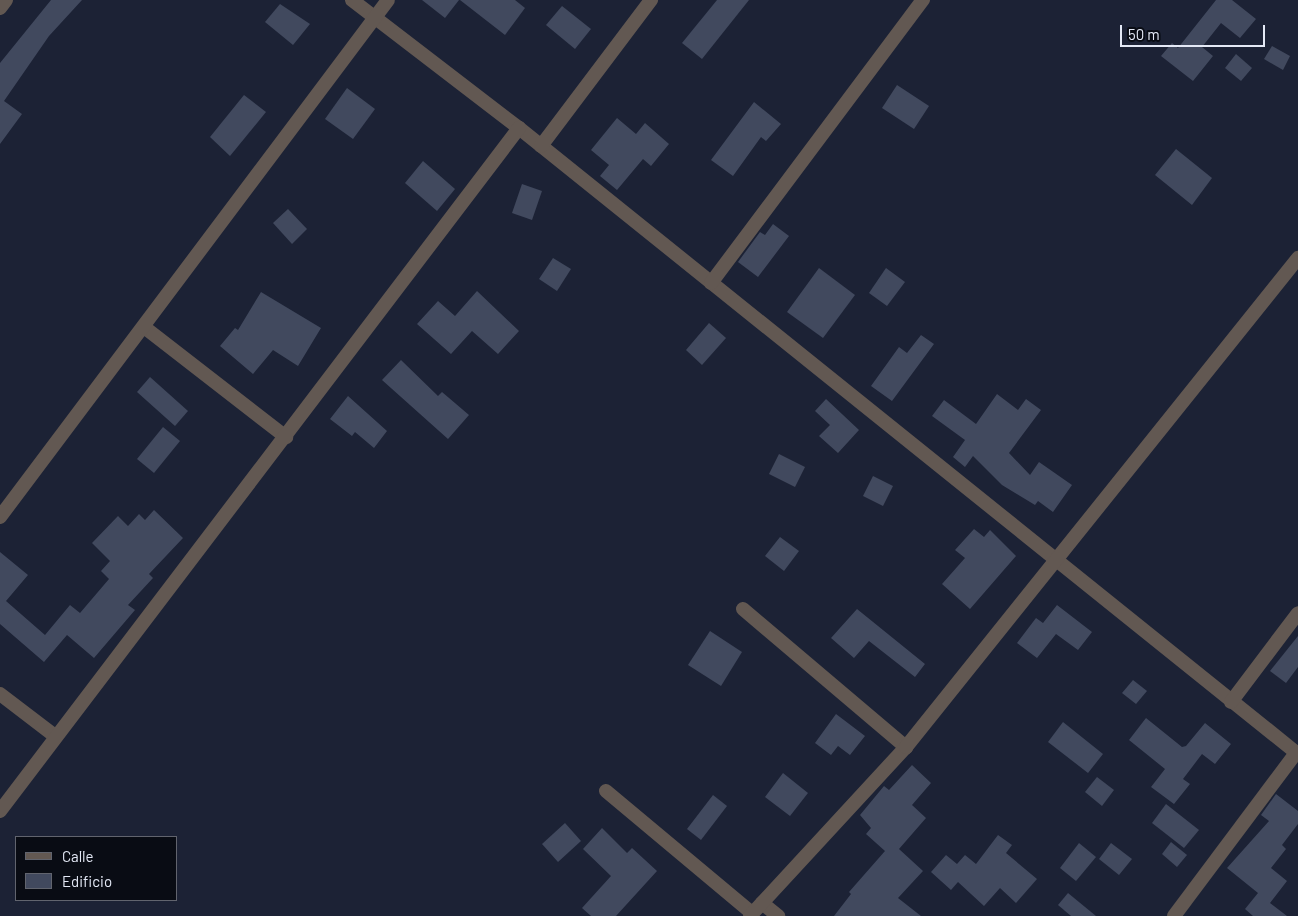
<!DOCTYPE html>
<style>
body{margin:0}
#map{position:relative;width:1298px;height:916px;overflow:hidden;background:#1c2235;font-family:Barlow,sans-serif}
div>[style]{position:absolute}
.building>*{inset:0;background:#41495e}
.minor>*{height:14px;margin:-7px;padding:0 7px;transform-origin:7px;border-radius:7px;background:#625852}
span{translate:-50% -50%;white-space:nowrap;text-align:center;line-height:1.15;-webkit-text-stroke:4.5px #090c14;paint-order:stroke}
.legend{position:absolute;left:15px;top:836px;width:162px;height:65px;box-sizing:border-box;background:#090c14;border:1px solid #61646e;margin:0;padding:6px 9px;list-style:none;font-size:15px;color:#e4e9f6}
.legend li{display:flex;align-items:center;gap:10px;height:25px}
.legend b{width:25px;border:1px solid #61646e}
.scale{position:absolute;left:1120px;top:25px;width:145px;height:22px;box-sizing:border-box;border:2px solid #e4e9f6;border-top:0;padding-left:6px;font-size:15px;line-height:18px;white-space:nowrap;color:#e4e9f6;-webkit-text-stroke:4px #090c14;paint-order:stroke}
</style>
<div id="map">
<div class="building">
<i style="clip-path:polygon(51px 0,82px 0,49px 36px,4px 101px,22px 114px,0 144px,0 63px)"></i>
<i style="clip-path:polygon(422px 0,459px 0,445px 18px)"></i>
<i style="clip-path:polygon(460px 0,515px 0,525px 8px,505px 35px)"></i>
<i style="clip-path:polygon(717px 0,749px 0,702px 59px,682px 43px)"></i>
<i style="clip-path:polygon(1216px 0,1232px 0,1256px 19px,1240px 38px,1221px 23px,1202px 47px,1213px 56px,1193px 81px,1161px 56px,1172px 43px,1178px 48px)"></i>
<i style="clip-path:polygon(280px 4px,310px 24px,293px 45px,265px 22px)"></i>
<i style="clip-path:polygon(562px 6px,591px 29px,575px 49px,546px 25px)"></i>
<i style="clip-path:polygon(1272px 46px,1290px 56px,1283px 70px,1264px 59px)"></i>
<i style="clip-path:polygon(1236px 54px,1252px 68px,1241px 81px,1225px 68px)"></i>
<i style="clip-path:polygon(897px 85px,929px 106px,914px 129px,882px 108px)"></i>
<i style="clip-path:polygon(347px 88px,375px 109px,353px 139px,325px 119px)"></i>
<i style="clip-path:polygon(244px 95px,266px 112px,230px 156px,210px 137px)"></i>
<i style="clip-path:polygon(754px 102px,781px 124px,766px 141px,761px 137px,733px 176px,711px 160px)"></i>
<i style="clip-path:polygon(617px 118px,636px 134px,645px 123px,669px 144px,651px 166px,643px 159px,617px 190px,600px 176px,609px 165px,591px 150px)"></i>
<i style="clip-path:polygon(1176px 149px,1212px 178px,1192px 205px,1155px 175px)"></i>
<i style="clip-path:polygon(423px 161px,455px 189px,437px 211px,405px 183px)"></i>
<i style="clip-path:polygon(522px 184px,542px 191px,532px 220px,512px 213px)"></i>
<i style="clip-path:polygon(288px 209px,307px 229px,292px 244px,273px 223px)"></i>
<i style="clip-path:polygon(773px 224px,789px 236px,758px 277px,738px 262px,760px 232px,765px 235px)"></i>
<i style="clip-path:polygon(553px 258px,571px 269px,557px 291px,539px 279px)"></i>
<i style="clip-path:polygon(819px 268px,855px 295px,823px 338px,787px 312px)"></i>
<i style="clip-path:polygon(886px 268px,905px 282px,887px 306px,869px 293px)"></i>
<i style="clip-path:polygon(477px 291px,519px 331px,498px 354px,472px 331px,451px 354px,417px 324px,438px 301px,455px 316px)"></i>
<i style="clip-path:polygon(261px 292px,321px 328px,298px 366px,273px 350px,253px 374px,220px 346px,235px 328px,238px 330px)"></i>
<i style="clip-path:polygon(709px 323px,726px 338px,702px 365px,686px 350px)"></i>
<i style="clip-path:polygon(921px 335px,934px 344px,892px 401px,871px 386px,899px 347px,907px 353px)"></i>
<i style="clip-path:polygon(401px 360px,438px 396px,442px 392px,469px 415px,448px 439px,382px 380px)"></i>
<i style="clip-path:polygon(150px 377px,188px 411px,175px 426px,137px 392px)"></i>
<i style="clip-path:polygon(997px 394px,1018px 410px,1026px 399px,1041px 410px,1009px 453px,1030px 475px,1039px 462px,1072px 485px,1053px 512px,1038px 501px,1035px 505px,1002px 485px,973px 456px,965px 467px,953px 457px,965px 440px,932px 416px,944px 400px,976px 424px)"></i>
<i style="clip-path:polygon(348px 396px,387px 431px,374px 448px,355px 432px,352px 436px,330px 419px)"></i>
<i style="clip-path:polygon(826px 399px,859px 430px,838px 453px,819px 436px,830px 425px,815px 411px)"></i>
<i style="clip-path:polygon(163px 427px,180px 441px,154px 473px,137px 459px)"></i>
<i style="clip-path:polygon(779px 454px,805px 467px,795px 487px,769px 474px)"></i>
<i style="clip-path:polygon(873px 476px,893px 486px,883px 506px,863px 496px)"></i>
<i style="clip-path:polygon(154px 510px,183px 538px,149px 574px,153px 578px,128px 605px,135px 610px,94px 658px,67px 635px,44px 662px,0 624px,0 552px,28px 575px,6px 601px,45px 635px,70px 605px,80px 613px,109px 579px,101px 571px,110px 561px,92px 543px,118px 516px,128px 526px,139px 514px,145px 520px)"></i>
<i style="clip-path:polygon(974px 529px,984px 537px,990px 530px,1016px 556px,970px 609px,942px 584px,965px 558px,955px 550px)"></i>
<i style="clip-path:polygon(780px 537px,799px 551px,784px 571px,765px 556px)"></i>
<i style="clip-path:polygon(1057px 605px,1092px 632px,1078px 650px,1056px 634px,1037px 658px,1017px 643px,1036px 618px,1043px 623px)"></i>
<i style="clip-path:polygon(857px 609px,925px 664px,915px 677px,869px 641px,854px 658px,831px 638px)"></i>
<i style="clip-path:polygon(710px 631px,742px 652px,721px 686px,688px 665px)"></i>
<i style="clip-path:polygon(1298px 636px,1298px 667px,1286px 683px,1270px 671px)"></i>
<i style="clip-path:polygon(1133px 680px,1147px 691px,1136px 704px,1122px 693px)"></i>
<i style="clip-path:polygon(836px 714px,865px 736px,850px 755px,838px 746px,831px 755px,815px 743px)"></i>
<i style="clip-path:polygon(1146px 718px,1182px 747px,1186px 746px,1205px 723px,1231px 744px,1215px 764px,1202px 754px,1183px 779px,1190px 784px,1174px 804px,1151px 787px,1165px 769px,1129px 740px)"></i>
<i style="clip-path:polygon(1063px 722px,1103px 754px,1088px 773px,1048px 742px)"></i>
<i style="clip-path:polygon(912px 765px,931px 783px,912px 805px,926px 818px,899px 849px,923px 871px,898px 898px,921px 916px,834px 916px,851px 894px,849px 892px,885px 851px,866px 834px,871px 828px,860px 815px,884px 786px,889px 790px)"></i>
<i style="clip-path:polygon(783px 773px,808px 793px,790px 816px,765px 797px)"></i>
<i style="clip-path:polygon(1097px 777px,1114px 790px,1102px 806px,1085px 792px)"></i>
<i style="clip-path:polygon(1276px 794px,1298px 811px,1298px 824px,1282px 845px,1286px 849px,1271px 868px,1287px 881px,1270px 903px,1287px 916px,1253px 916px,1245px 909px,1258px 893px,1227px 868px,1269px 821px,1261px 815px)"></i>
<i style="clip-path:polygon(713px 795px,727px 806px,701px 840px,687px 829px)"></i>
<i style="clip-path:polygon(1166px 804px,1199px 830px,1184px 848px,1152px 823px)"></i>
<i style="clip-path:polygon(565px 823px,581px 841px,558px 862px,542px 844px)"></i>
<i style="clip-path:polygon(602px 828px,627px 853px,632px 848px,657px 871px,616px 916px,591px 916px,582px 908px,611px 876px,583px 849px)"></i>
<i style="clip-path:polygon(998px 835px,1012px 845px,1006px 853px,1037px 879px,1016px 903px,1000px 888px,984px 906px,958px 882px,951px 890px,931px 872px,946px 855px,957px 864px,965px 855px,976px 864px)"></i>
<i style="clip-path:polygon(1171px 842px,1187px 855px,1177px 867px,1162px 854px)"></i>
<i style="clip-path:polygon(1079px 843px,1096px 857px,1076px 881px,1060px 868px)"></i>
<i style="clip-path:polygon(1111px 843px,1132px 859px,1119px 875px,1099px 859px)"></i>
<i style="clip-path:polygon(1068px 893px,1096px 916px,1071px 916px,1058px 905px)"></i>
</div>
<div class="minor">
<i style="left:352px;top:0;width:210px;rotate:37.5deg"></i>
<i style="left:519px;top:128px;width:999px;rotate:38.79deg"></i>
<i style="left:0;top:8px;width:10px;rotate:-53deg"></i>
<i style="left:541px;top:146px;width:183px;rotate:-53deg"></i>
<i style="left:711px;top:283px;width:354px;rotate:-53.2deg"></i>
<i style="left:144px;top:327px;width:180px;rotate:37.8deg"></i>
<i style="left:0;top:517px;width:646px;rotate:-53.11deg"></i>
<i style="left:743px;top:609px;width:214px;rotate:40.3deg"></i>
<i style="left:0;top:694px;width:69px;rotate:37.4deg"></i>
<i style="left:1231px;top:702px;width:111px;rotate:-53deg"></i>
<i style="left:606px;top:791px;width:190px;rotate:39.9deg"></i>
<i style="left:0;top:811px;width:858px;rotate:-52.77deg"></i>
<i style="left:762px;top:903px;width:21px;rotate:39deg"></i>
<i style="left:750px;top:916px;width:230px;rotate:-47.3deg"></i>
<i style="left:906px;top:747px;width:627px;rotate:-51.28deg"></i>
<i style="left:1174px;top:916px;width:204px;rotate:-53.2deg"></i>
</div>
<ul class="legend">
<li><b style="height:6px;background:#625852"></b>Calle</li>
<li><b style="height:14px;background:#41495e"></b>Edificio</li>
</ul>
<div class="scale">50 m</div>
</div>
